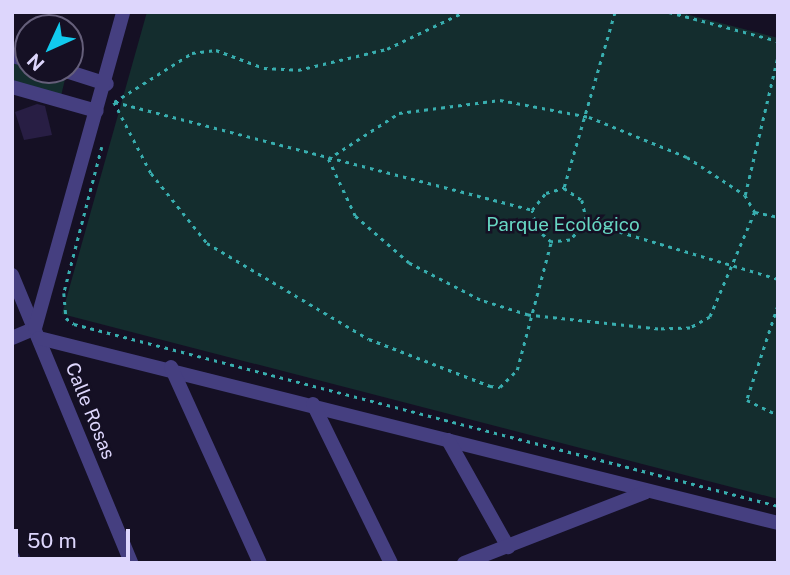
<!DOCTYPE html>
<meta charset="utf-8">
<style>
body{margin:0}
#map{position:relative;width:790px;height:575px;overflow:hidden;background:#151024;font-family:"Public Sans",sans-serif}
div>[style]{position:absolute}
.green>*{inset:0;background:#142d2e}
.building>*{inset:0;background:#281e44}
.path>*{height:2.5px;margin-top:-1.25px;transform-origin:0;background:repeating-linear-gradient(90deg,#38aeaf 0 3.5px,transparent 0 8.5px)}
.street>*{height:14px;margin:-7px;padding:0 7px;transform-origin:7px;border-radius:7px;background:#453f80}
span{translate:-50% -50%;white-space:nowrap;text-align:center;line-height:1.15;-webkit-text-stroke:5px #151024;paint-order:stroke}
.park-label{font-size:19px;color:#67d7c3}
.street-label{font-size:19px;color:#ddd6fc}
.frame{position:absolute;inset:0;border:14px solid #ddd6fc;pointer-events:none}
.north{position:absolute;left:14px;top:14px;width:70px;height:70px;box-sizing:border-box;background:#151024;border:2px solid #655f7a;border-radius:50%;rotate:225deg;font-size:19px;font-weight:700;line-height:28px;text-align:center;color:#ddd6fc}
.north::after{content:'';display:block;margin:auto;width:24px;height:32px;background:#11caee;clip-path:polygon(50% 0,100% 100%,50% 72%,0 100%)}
.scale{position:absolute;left:14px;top:529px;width:116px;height:32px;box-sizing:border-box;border:4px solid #ddd6fc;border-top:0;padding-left:9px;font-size:21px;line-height:24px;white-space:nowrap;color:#ddd6fc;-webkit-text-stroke:5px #151024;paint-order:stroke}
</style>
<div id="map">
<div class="green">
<i style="clip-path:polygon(147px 12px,678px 12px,778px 38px,778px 499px,62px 314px)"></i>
<i style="clip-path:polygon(12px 56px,28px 60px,28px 70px,67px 71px,60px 100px,12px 87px)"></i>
</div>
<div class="building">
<i style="clip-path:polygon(37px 104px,45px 106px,52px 135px,24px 140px,15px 112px)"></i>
</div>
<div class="path">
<i style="left:669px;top:12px;width:113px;rotate:14.9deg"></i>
<i style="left:500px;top:100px;width:91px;rotate:10.8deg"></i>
<i style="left:589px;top:117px;width:106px;rotate:22.2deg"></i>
<i style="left:687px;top:157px;width:69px;rotate:33.2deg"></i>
<i style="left:745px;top:195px;width:20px;rotate:60deg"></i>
<i style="left:755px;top:212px;width:114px;rotate:113.2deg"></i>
<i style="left:710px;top:317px;width:23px;rotate:151deg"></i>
<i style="left:690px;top:328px;width:32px;rotate:178deg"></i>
<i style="left:658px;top:329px;width:131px;rotate:-173.9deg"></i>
<i style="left:528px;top:315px;width:50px;rotate:-162.6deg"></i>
<i style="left:480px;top:300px;width:80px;rotate:-152.5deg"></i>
<i style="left:409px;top:263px;width:72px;rotate:-139deg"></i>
<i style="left:355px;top:216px;width:63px;rotate:-115.3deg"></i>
<i style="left:328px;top:159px;width:85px;rotate:-32.9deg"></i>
<i style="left:399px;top:113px;width:102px;rotate:-7.3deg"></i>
<i style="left:114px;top:102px;width:80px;rotate:62.5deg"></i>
<i style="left:151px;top:173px;width:90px;rotate:51.3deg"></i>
<i style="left:207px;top:243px;width:188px;rotate:30.7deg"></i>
<i style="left:369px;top:339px;width:130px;rotate:21.2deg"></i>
<i style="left:490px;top:386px;width:10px;rotate:6deg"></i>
<i style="left:500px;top:387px;width:24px;rotate:-45deg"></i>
<i style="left:517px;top:370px;width:132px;rotate:-75.1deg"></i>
<i style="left:114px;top:102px;width:92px;rotate:-32.1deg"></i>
<i style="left:192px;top:53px;width:24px;rotate:-7deg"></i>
<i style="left:216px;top:50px;width:51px;rotate:20.6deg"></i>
<i style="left:264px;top:68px;width:34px;rotate:3deg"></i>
<i style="left:298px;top:70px;width:91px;rotate:-13.3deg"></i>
<i style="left:387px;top:49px;width:85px;rotate:-25.7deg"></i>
<i style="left:115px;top:102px;width:431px;rotate:14.5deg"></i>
<i style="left:532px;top:210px;width:22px;rotate:-51deg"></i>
<i style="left:546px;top:193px;width:19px;rotate:-16deg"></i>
<i style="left:564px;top:188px;width:22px;rotate:34deg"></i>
<i style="left:582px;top:200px;width:23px;rotate:77deg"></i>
<i style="left:587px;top:222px;width:25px;rotate:133deg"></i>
<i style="left:570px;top:240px;width:19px;rotate:174deg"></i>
<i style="left:551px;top:242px;width:20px;rotate:-139deg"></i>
<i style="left:536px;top:229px;width:19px;rotate:-102deg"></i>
<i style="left:102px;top:147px;width:151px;rotate:104.6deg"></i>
<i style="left:64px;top:293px;width:25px;rotate:85deg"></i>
<i style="left:66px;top:318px;width:10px;rotate:37deg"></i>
<i style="left:74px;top:324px;width:727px;rotate:14.49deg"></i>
<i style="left:564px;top:187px;width:182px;rotate:-73.8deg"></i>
<i style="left:745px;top:195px;width:144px;rotate:-76.7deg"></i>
<i style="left:755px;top:212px;width:24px;rotate:12deg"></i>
<i style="left:587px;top:222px;width:199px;rotate:16.6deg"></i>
<i style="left:778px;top:306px;width:99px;rotate:108.3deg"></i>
<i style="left:747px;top:400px;width:34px;rotate:26deg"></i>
</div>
<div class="street">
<i style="left:12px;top:56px;width:16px;rotate:14deg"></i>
<i style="left:63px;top:70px;width:46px;rotate:17.7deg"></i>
<i style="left:12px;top:87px;width:88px;rotate:15.8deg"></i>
<i style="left:12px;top:275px;width:312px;rotate:67.5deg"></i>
<i style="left:12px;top:338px;width:25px;rotate:-23deg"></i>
<i style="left:35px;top:328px;width:328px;rotate:-74.4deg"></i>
<i style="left:39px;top:338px;width:762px;rotate:14.05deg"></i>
<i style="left:171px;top:367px;width:215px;rotate:65.6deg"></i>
<i style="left:313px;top:404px;width:177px;rotate:63.9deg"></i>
<i style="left:448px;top:440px;width:123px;rotate:60.7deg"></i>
<i style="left:12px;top:556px;width:8px;rotate:67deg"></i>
<i style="left:464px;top:563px;width:195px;rotate:-21.3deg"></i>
</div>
<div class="park-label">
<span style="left:563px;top:225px">Parque Ecológico</span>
</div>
<div class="street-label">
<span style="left:90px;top:411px;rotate:68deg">Calle Rosas</span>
</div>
<div class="frame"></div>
<div class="north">N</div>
<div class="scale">50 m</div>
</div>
